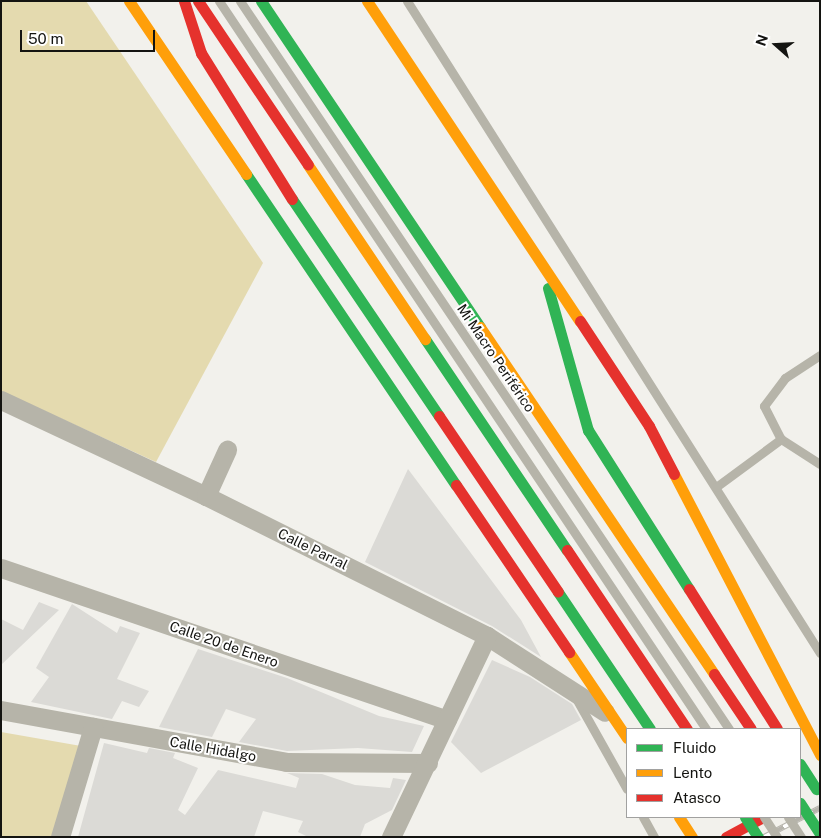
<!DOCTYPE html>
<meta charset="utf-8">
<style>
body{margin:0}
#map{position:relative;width:821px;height:838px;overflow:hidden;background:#f2f1ec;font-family:"Public Sans",sans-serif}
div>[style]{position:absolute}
.green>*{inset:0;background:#e4daaf}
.building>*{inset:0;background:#dbdad6}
.lane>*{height:9px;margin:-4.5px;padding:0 4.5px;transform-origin:4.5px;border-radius:4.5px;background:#b6b4a9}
.street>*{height:19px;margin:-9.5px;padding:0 9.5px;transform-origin:9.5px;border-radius:9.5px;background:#b6b4a9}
.fast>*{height:11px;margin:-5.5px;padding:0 5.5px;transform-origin:5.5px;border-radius:5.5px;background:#30b455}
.slow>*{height:11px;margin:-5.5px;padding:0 5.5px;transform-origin:5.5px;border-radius:5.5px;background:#ff9f0a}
.jam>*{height:11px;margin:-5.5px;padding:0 5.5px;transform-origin:5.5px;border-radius:5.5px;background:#e5322d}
.rail>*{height:5.5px;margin-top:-2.75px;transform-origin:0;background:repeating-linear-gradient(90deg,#fff 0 11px,#b6b4ac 0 22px);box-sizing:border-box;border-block:1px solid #b6b4ac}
.lane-bridge>*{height:9px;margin:-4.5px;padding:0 4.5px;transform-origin:4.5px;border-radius:4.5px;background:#b6b4a9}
.fast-bridge>*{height:11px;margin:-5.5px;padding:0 5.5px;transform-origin:5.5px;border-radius:5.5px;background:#30b455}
span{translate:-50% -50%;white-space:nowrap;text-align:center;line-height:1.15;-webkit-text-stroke:4px #fff;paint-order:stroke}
.street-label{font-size:14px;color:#141411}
.frame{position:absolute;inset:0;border:2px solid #141411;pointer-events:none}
.legend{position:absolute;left:626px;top:728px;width:175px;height:90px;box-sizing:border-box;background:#fff;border:1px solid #a1a1a0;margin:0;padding:6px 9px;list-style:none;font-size:15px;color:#141411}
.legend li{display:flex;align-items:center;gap:10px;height:25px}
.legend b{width:25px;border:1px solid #a1a1a0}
.north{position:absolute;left:751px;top:20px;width:50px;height:50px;-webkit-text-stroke:4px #fff;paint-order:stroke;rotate:289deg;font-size:14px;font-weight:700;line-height:20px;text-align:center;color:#141411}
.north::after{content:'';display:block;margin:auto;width:18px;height:22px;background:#141411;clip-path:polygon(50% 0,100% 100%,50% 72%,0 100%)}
.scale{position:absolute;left:20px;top:30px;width:135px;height:22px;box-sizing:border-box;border:2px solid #141411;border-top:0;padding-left:6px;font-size:15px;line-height:18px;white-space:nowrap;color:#141411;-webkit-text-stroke:4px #fff;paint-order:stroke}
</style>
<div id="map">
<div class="green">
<i style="clip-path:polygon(1px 1px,86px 1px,263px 263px,156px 462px,1px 391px)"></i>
<i style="clip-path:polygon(1px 732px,81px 746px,54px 837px,1px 837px)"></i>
</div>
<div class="building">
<i style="clip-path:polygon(408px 469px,521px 620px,541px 657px,492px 626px,365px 562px)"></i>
<i style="clip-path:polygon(39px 602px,59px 610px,1px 665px,1px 619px,23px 630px)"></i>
<i style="clip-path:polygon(72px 604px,117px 633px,120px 626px,140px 633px,117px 679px,149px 691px,139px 707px,122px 701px,112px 719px,31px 702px,49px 677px,36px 668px)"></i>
<i style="clip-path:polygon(198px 649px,287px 678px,379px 716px,424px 726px,412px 752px,358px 748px,287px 751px,239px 742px,256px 719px,226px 709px,212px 737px,159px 727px)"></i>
<i style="clip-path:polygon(492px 660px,530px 677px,572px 704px,581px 720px,481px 773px,451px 742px)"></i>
<i style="clip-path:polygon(104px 743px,147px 753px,149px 748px,175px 753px,173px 758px,198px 768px,178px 810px,185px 815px,218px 770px,296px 788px,299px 778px,287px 773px,322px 774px,355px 785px,390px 788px,393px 778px,406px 780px,392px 810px,365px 824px,360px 837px,308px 837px,298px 832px,303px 821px,263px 811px,254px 837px,78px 837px)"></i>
</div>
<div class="lane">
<i style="left:219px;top:1px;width:876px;rotate:56.22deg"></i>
<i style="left:240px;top:1px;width:877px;rotate:56.11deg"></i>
<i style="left:407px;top:1px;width:772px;rotate:57.65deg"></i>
<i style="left:820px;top:355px;width:42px;rotate:146.7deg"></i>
<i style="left:785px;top:378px;width:35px;rotate:127deg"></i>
<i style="left:764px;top:406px;width:37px;rotate:63deg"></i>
<i style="left:781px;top:439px;width:46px;rotate:32.7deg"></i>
<i style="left:716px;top:487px;width:81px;rotate:-36.4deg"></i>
<i style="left:577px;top:700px;width:102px;rotate:60.7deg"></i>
<i style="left:643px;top:817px;width:23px;rotate:61deg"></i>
</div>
<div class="street">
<i style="left:1px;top:400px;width:226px;rotate:25.1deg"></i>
<i style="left:206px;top:496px;width:314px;rotate:26.5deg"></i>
<i style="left:487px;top:636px;width:140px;rotate:32.8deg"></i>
<i style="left:206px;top:496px;width:51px;rotate:-65.5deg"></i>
<i style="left:1px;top:568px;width:471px;rotate:18.8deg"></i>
<i style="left:1px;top:710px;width:290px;rotate:10.3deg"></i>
<i style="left:286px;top:762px;width:142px;rotate:0.4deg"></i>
<i style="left:60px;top:837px;width:115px;rotate:-73.3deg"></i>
<i style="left:391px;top:837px;width:223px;rotate:-64.5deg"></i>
</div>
<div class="fast">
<i style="left:261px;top:1px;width:393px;rotate:56.1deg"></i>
<i style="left:246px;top:174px;width:375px;rotate:56deg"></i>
<i style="left:292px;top:199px;width:262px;rotate:55.9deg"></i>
<i style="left:548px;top:288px;width:148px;rotate:74.3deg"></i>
<i style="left:588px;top:430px;width:188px;rotate:57.6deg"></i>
<i style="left:425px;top:339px;width:254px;rotate:56.1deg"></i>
<i style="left:558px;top:592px;width:165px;rotate:56.1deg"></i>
<i style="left:800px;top:764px;width:30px;rotate:57deg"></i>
</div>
<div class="slow">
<i style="left:129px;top:1px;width:209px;rotate:55.9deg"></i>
<i style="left:367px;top:1px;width:384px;rotate:56.4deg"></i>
<i style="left:308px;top:165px;width:210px;rotate:56.1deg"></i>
<i style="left:480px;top:327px;width:419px;rotate:56deg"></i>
<i style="left:674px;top:474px;width:317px;rotate:62.5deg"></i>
<i style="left:569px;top:652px;width:104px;rotate:56deg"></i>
<i style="left:679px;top:817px;width:24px;rotate:57deg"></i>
</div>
<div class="jam">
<i style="left:184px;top:1px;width:55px;rotate:71.9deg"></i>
<i style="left:201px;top:53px;width:172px;rotate:58.1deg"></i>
<i style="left:198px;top:1px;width:197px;rotate:56.1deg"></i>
<i style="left:580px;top:321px;width:126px;rotate:56.7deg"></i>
<i style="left:649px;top:426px;width:54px;rotate:62.5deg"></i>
<i style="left:439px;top:416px;width:212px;rotate:55.9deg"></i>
<i style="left:456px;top:485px;width:202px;rotate:55.9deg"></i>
<i style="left:567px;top:550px;width:216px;rotate:56.2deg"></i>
<i style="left:689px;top:589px;width:165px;rotate:57.8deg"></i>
<i style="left:714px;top:674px;width:66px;rotate:56.1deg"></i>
<i style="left:726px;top:837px;width:42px;rotate:-28.4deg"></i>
</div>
<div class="rail">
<i style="left:764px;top:837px;width:63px;rotate:-27.4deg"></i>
</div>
<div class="lane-bridge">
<i style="left:764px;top:817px;width:24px;rotate:57deg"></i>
<i style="left:788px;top:817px;width:24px;rotate:57deg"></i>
</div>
<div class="fast-bridge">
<i style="left:800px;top:803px;width:37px;rotate:57deg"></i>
<i style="left:745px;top:817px;width:24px;rotate:57deg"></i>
</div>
<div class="street-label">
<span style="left:496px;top:358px;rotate:56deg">Mi Macro Periférico</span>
<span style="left:313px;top:549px;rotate:26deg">Calle Parral</span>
<span style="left:224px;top:644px;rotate:19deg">Calle 20 de Enero</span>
<span style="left:213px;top:749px;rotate:10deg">Calle Hidalgo</span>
</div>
<div class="frame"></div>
<ul class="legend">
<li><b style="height:6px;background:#30b455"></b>Fluido</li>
<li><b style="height:6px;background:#ff9f0a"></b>Lento</li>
<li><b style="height:6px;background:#e5322d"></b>Atasco</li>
</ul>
<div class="north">N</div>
<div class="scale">50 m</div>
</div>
